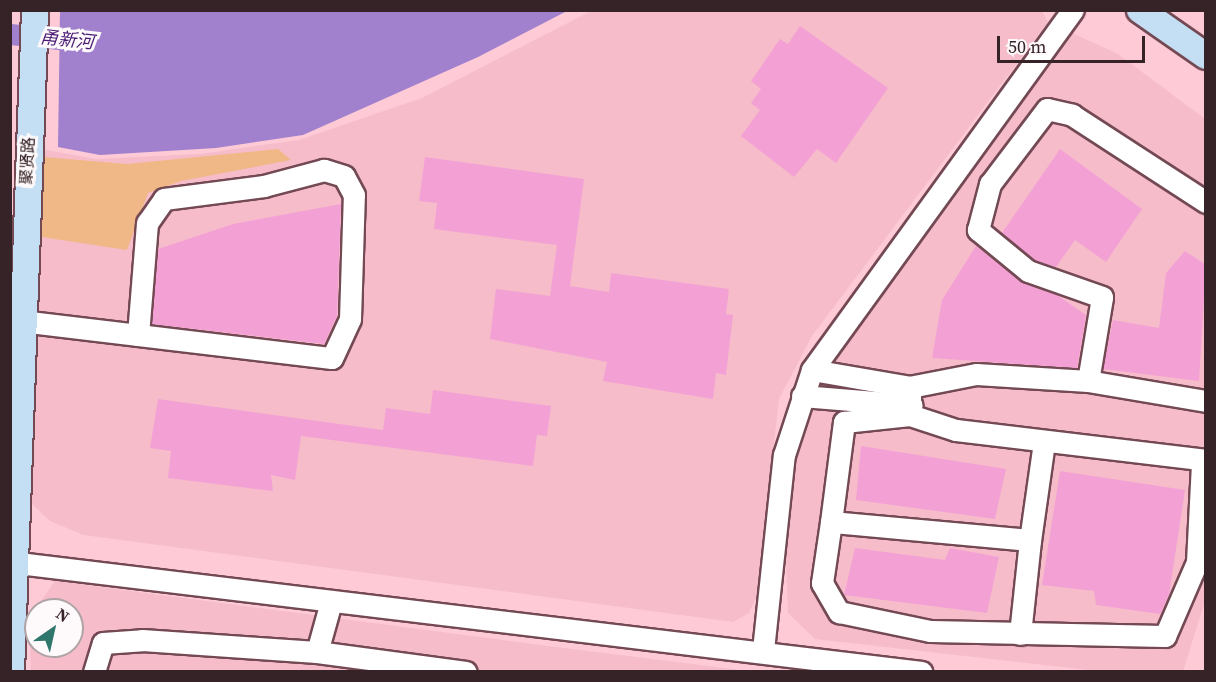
<!DOCTYPE html>
<meta charset="utf-8">
<style>
body{margin:0}
#map{position:relative;width:1216px;height:682px;overflow:hidden;background:#fdcad6;font-family:"Source Serif 4","Noto Sans SC",serif}
div>[style]{position:absolute}
.built>*{inset:0;background:#f6bcca}
.green>*{inset:0;background:#f0b886}
.water>*{inset:0;background:#a181ce}
.canal>*{height:21px;margin:-10.5px;padding:0 10.5px;transform-origin:10.5px;border-radius:10.5px;background:#a181ce}
.building>*{inset:0;background:#f3a1d4}
.roads{filter:drop-shadow(2px 0 #734954) drop-shadow(-2px 0 #734954) drop-shadow(0 2px #734954) drop-shadow(0 -2px #734954)}
.minor>*{height:21px;margin:-10.5px;padding:0 10.5px;transform-origin:10.5px;border-radius:10.5px;background:#fff}
.major>*{height:26px;margin:-13px;padding:0 13px;transform-origin:13px;border-radius:13px;background:#c4dff4}
span{translate:-50% -50%;white-space:nowrap;text-align:center;line-height:1.15;-webkit-text-stroke:6px #fef9fa;paint-order:stroke}
.street-label{font-size:16px;color:#352327}
.water-label{font-size:18px;color:#491b75;font-style:italic}
.frame{position:absolute;inset:0;border:12px solid #352327;pointer-events:none}
.north{position:absolute;left:24px;top:598px;width:60px;height:60px;box-sizing:border-box;background:#fef9fa;border:2px solid #aea3a6;border-radius:50%;rotate:34deg;font-size:16px;font-weight:700;line-height:24px;text-align:center;color:#352327}
.north::after{content:'';display:block;margin:auto;width:21px;height:27px;background:#2f766c;clip-path:polygon(50% 0,100% 100%,50% 72%,0 100%)}
.scale{position:absolute;left:997px;top:36px;width:148px;height:27px;box-sizing:border-box;border:3px solid #352327;border-top:0;padding-left:8px;font-size:18px;line-height:21px;white-space:nowrap;color:#352327;-webkit-text-stroke:4px #fef9fa;paint-order:stroke}
</style>
<div id="map">
<div class="built">
<i style="clip-path:polygon(1041px 10px,1048px 22px,812px 336px,779px 399px,757px 596px,749px 613px,733px 622px,84px 535px,50px 521px,28px 500px,36px 148px,96px 159px,200px 154px,299px 140px,422px 98px,591px 11px)"></i>
<i style="clip-path:polygon(1070px 32px,1118px 54px,1205px 119px,1206px 598px,1183px 671px,1097px 671px,815px 639px,788px 613px,786px 558px,800px 424px,850px 326px)"></i>
<i style="clip-path:polygon(evenodd,55px 581px,548px 646px,748px 671px,31px 671px,29px 618px,55px 581px,36px 610px,72px 610px,72px 646px,36px 646px,36px 610px)"></i>
</div>
<div class="green">
<i style="clip-path:polygon(278px 149px,291px 160px,181px 181px,148px 193px,127px 250px,35px 236px,44px 157px,127px 164px)"></i>
</div>
<div class="water">
<i style="clip-path:polygon(60px 11px,60px 10px,567px 11px,478px 57px,303px 135px,216px 148px,100px 155px,58px 147px)"></i>
</div>
<div class="canal">
<i style="left:10px;top:34px;width:77px;rotate:5.9deg"></i>
</div>
<div class="building">
<i style="clip-path:polygon(800px 26px,888px 88px,836px 163px,817px 149px,794px 177px,741px 136px,760px 110px,751px 103px,761px 89px,751px 81px,780px 39px,788px 44px)"></i>
<i style="clip-path:polygon(1060px 149px,1142px 209px,1106px 262px,1075px 240px,1056px 267px,1034px 260px,1002px 233px)"></i>
<i style="clip-path:polygon(425px 157px,584px 179px,570px 286px,609px 292px,611px 273px,729px 289px,726px 314px,733px 315px,726px 375px,716px 373px,713px 399px,603px 381px,607px 362px,490px 339px,496px 289px,550px 296px,557px 245px,434px 229px,437px 203px,419px 201px)"></i>
<i style="clip-path:polygon(341px 204px,337px 316px,324px 344px,152px 324px,158px 249px,233px 224px)"></i>
<i style="clip-path:polygon(976px 246px,1020px 281px,1057px 295px,1086px 315px,1077px 368px,932px 358px,942px 300px)"></i>
<i style="clip-path:polygon(1185px 251px,1206px 265px,1199px 381px,1103px 369px,1113px 320px,1159px 328px,1166px 273px)"></i>
<i style="clip-path:polygon(433px 390px,551px 406px,547px 436px,537px 435px,533px 466px,301px 436px,295px 480px,271px 475px,273px 491px,168px 478px,171px 451px,150px 448px,158px 399px,383px 430px,386px 408px,430px 414px)"></i>
<i style="clip-path:polygon(861px 446px,1006px 469px,995px 519px,856px 500px)"></i>
<i style="clip-path:polygon(1060px 471px,1185px 490px,1169px 595px,1160px 614px,1096px 605px,1094px 591px,1042px 585px)"></i>
<i style="clip-path:polygon(855px 548px,945px 560px,950px 548px,999px 557px,987px 613px,844px 595px)"></i>
</div>
<div class="roads">
<div class="minor">
<i style="left:21px;top:321px;width:118px;rotate:6.8deg"></i>
<i style="left:138px;top:335px;width:195px;rotate:6.8deg"></i>
<i style="left:332px;top:358px;width:43px;rotate:-65.2deg"></i>
<i style="left:350px;top:319px;width:124px;rotate:-88.2deg"></i>
<i style="left:354px;top:195px;width:21px;rotate:-118deg"></i>
<i style="left:344px;top:176px;width:21px;rotate:-163deg"></i>
<i style="left:324px;top:170px;width:62px;rotate:165.1deg"></i>
<i style="left:264px;top:186px;width:101px;rotate:172.6deg"></i>
<i style="left:164px;top:199px;width:29px;rotate:125deg"></i>
<i style="left:147px;top:223px;width:112px;rotate:94.6deg"></i>
<i style="left:812px;top:370px;width:99px;rotate:9.8deg"></i>
<i style="left:1088px;top:381px;width:85px;rotate:-80.5deg"></i>
<i style="left:1102px;top:297px;width:78px;rotate:-160.6deg"></i>
<i style="left:1028px;top:271px;width:65px;rotate:-140.6deg"></i>
<i style="left:978px;top:230px;width:48px;rotate:-75.4deg"></i>
<i style="left:990px;top:184px;width:94px;rotate:-52.8deg"></i>
<i style="left:1047px;top:109px;width:26px;rotate:13deg"></i>
<i style="left:1072px;top:115px;width:160px;rotate:33deg"></i>
<i style="left:802px;top:396px;width:110px;rotate:4.7deg"></i>
<i style="left:1206px;top:401px;width:120px;rotate:-170.4deg"></i>
<i style="left:1088px;top:381px;width:112px;rotate:-176.4deg"></i>
<i style="left:976px;top:374px;width:67px;rotate:168.9deg"></i>
<i style="left:910px;top:387px;width:28px;rotate:90deg"></i>
<i style="left:910px;top:415px;width:48px;rotate:18.1deg"></i>
<i style="left:956px;top:430px;width:252px;rotate:6.8deg"></i>
<i style="left:1044px;top:442px;width:99px;rotate:98.1deg"></i>
<i style="left:1030px;top:540px;width:200px;rotate:-174.8deg"></i>
<i style="left:831px;top:522px;width:62px;rotate:98.4deg"></i>
<i style="left:822px;top:583px;width:34px;rotate:60deg"></i>
<i style="left:839px;top:612px;width:93px;rotate:11.8deg"></i>
<i style="left:930px;top:631px;width:235px;rotate:1.2deg"></i>
<i style="left:1165px;top:636px;width:81px;rotate:-66.6deg"></i>
<i style="left:1197px;top:562px;width:99px;rotate:-87.1deg"></i>
<i style="left:831px;top:522px;width:101px;rotate:-82.6deg"></i>
<i style="left:844px;top:422px;width:66px;rotate:-6.1deg"></i>
<i style="left:10px;top:562px;width:918px;rotate:6.88deg"></i>
<i style="left:1020px;top:634px;width:95px;rotate:-83.9deg"></i>
<i style="left:763px;top:650px;width:196px;rotate:-83.9deg"></i>
<i style="left:784px;top:455px;width:89px;rotate:-71.8deg"></i>
<i style="left:812px;top:370px;width:445px;rotate:-54.1deg"></i>
<i style="left:317px;top:652px;width:150px;rotate:7.6deg"></i>
<i style="left:94px;top:672px;width:30px;rotate:-73deg"></i>
<i style="left:103px;top:643px;width:39px;rotate:-4deg"></i>
<i style="left:142px;top:640px;width:175px;rotate:3.9deg"></i>
<i style="left:317px;top:652px;width:52px;rotate:-74.4deg"></i>
</div>
<div class="major">
<i style="left:1140px;top:10px;width:80px;rotate:34.9deg"></i>
<i style="left:11px;top:672px;width:662px;rotate:-87.92deg"></i>
</div>
</div>
<div class="street-label">
<span style="left:27px;top:161px;rotate:-87deg">聚贤路</span>
</div>
<div class="water-label">
<span style="left:67px;top:40px;rotate:6deg">甬新河</span>
</div>
<div class="frame"></div>
<div class="north">N</div>
<div class="scale">50 m</div>
</div>
